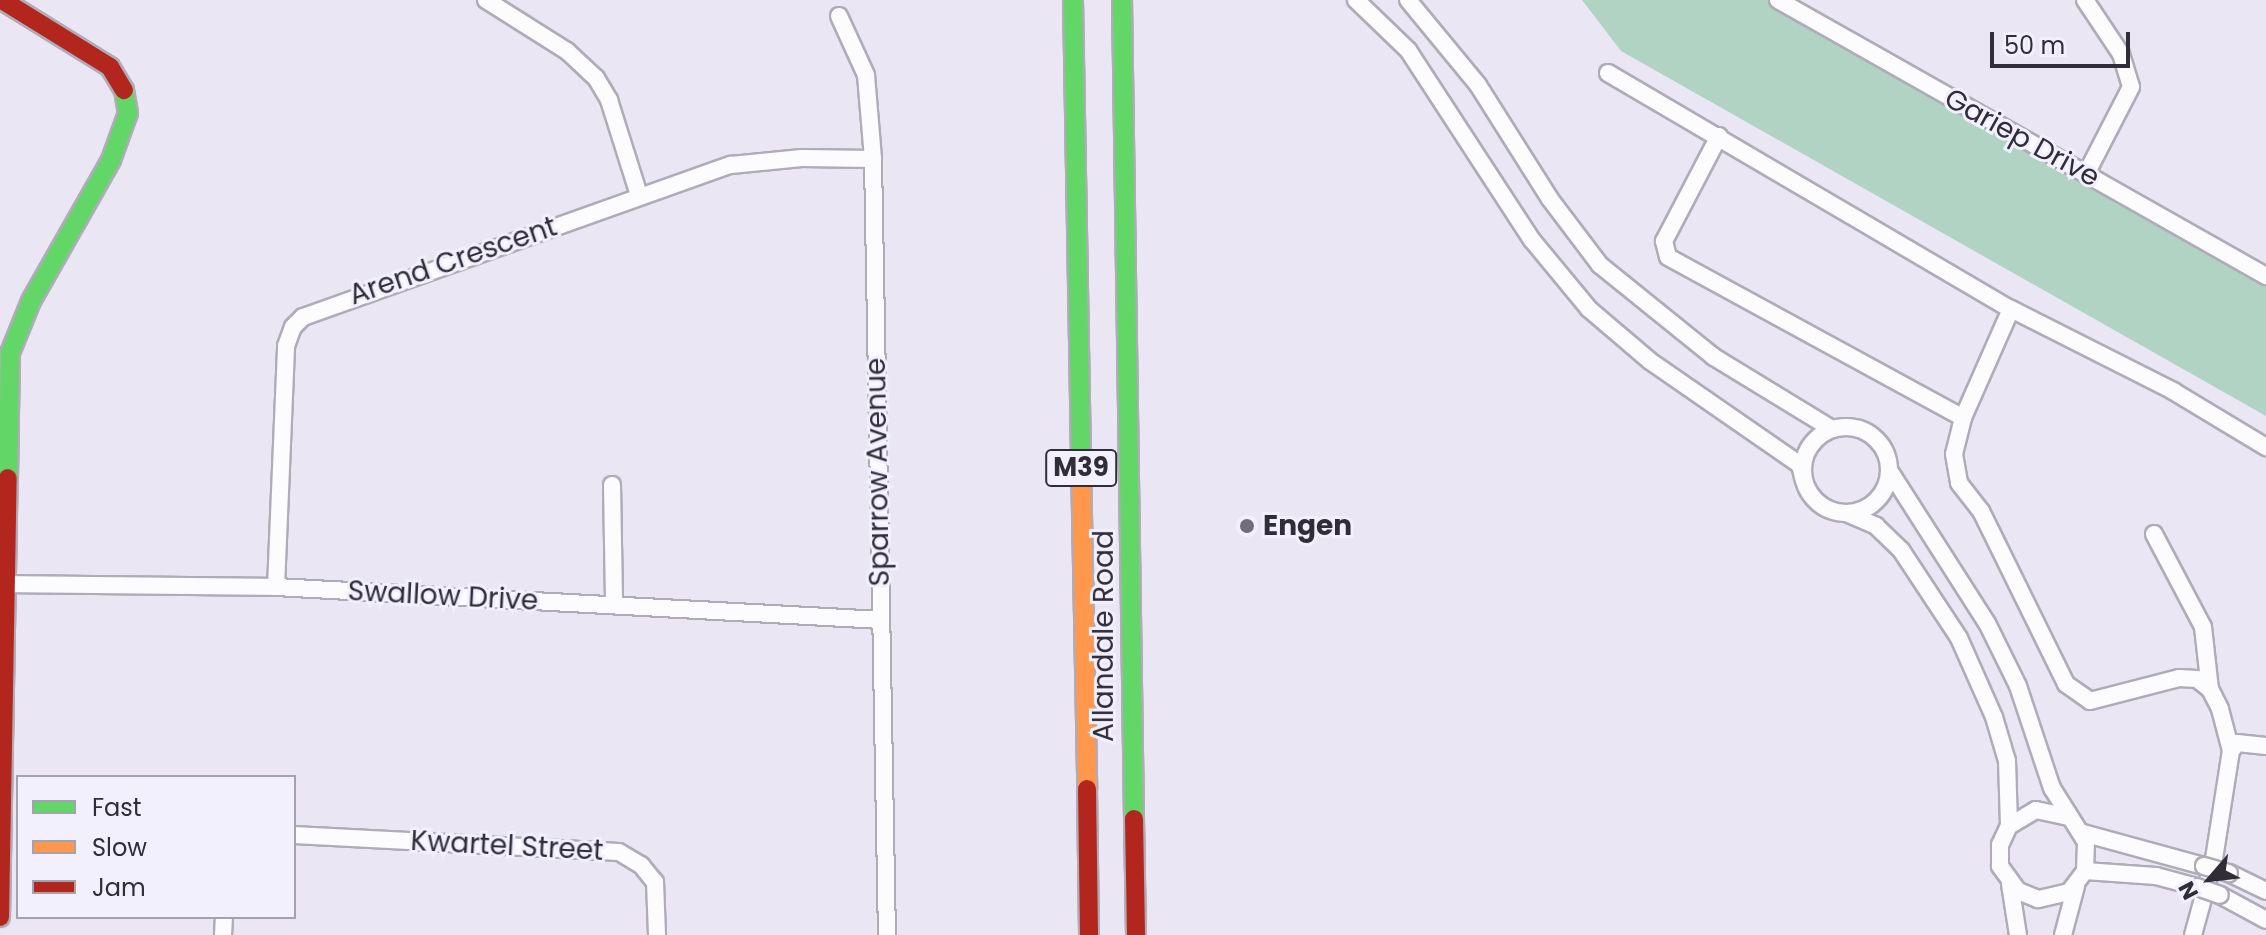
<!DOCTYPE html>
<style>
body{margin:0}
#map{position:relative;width:2266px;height:935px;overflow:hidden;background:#eae6f4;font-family:Poppins,sans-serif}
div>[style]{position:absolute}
.green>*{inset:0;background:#b0d3c4}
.roads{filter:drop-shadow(2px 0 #afacb8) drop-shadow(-2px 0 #afacb8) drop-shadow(0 2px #afacb8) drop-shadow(0 -2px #afacb8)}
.street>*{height:16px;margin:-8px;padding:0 8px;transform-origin:8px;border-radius:8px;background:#fcfbfd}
.street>.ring{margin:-8px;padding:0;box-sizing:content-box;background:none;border:16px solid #fcfbfd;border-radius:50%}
.fast>*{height:18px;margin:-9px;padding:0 9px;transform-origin:9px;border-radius:9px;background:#63d668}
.slow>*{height:18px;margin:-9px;padding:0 9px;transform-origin:9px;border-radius:9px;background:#ff974d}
.jam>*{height:18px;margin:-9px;padding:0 9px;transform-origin:9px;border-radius:9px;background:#b3261e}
.bridges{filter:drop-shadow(2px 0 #afacb8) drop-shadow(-2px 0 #afacb8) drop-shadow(0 2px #afacb8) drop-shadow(0 -2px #afacb8)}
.street-bridge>*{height:16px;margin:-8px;padding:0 8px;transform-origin:8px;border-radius:8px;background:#fcfbfd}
.dots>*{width:22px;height:22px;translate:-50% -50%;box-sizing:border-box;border:4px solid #f2f0fd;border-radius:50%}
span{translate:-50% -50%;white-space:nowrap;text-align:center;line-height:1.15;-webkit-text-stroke:6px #f2f0fd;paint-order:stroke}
.shield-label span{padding:2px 6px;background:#f2f0fd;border:2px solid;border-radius:6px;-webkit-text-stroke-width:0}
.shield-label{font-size:26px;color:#302d39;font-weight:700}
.street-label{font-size:28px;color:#302d39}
.poi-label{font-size:28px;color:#302d39;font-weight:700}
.left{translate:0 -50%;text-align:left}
.legend{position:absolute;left:16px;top:775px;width:280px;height:144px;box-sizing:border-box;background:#f2f0fd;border:2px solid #a4a2af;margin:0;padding:10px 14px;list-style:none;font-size:24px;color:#302d39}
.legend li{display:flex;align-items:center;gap:16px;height:40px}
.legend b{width:40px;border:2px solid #a4a2af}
.north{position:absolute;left:2170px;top:839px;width:80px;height:80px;-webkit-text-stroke:6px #f2f0fd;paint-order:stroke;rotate:242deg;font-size:22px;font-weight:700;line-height:32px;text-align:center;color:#302d39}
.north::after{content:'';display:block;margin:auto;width:28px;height:36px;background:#302d39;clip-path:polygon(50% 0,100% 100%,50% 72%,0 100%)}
.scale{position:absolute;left:1990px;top:32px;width:140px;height:36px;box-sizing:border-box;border:4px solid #302d39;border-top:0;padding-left:10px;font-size:24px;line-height:28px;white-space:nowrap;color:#302d39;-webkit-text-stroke:6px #f2f0fd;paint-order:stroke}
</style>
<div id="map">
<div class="green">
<i style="clip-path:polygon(1582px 0,1779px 0,2266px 277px,2266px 416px,1621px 51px)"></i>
</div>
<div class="roads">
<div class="street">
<i style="left:486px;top:0;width:96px;rotate:32.2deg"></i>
<i style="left:567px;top:51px;width:40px;rotate:43deg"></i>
<i style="left:596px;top:78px;width:26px;rotate:59deg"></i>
<i style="left:609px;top:100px;width:100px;rotate:72.5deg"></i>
<i style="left:1356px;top:0;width:72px;rotate:43.9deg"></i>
<i style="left:1408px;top:50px;width:227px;rotate:56.9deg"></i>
<i style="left:1532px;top:240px;width:89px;rotate:50.4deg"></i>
<i style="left:1589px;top:309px;width:80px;rotate:40.4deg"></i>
<i style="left:1650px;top:361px;width:183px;rotate:34.7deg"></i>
<i style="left:1800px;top:465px;width:16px;rotate:76deg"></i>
<i style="left:1408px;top:0;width:110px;rotate:50.5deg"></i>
<i style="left:1478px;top:85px;width:135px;rotate:57.7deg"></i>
<i style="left:1550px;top:199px;width:83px;rotate:52.9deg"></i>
<i style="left:1600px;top:265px;width:146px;rotate:38.9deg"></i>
<i style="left:1714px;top:357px;width:138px;rotate:31.4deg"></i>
<i style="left:1778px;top:0;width:561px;rotate:29.49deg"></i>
<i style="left:2085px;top:0;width:65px;rotate:56.3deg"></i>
<i style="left:2121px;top:54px;width:34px;rotate:73deg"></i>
<i style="left:2131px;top:87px;width:98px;rotate:117.3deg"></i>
<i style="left:839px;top:16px;width:65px;rotate:65.4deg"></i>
<i style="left:866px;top:75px;width:84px;rotate:85.2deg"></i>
<i style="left:873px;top:159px;width:776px;rotate:88.97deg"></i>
<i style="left:1608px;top:73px;width:467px;rotate:30.4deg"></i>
<i style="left:2011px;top:309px;width:119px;rotate:113.8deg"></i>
<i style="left:1719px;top:136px;width:119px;rotate:117.6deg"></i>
<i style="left:1664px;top:241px;width:16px;rotate:76deg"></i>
<i style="left:1668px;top:257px;width:336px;rotate:28.6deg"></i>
<i style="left:1963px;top:418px;width:37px;rotate:104deg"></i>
<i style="left:1954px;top:454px;width:29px;rotate:80deg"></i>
<i style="left:1959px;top:483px;width:36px;rotate:52deg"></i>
<i style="left:1981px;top:511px;width:193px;rotate:63.8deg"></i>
<i style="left:2066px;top:684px;width:29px;rotate:35deg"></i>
<i style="left:2090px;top:701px;width:92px;rotate:-14.5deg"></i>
<i style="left:2179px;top:678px;width:18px;rotate:3deg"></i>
<i style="left:2197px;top:679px;width:16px;rotate:38deg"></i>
<i style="left:2210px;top:689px;width:22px;rotate:63deg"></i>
<i style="left:2220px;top:709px;width:43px;rotate:75.3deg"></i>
<i style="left:2011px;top:309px;width:182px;rotate:26.8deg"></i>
<i style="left:2173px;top:391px;width:109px;rotate:31.1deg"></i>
<i class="ring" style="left:1803px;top:427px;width:70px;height:70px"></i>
<i style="left:1889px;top:470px;width:182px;rotate:57.4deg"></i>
<i style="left:1987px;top:623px;width:70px;rotate:63.8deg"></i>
<i style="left:2018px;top:686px;width:108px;rotate:71.6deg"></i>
<i style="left:2052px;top:788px;width:64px;rotate:57.8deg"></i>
<i style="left:2086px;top:842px;width:29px;rotate:92deg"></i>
<i style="left:2085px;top:871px;width:26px;rotate:127deg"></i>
<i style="left:2069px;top:892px;width:32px;rotate:167deg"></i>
<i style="left:2038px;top:899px;width:22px;rotate:-158deg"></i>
<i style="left:2018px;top:891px;width:31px;rotate:-126deg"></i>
<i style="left:2000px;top:866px;width:21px;rotate:-90deg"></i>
<i style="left:2000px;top:845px;width:21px;rotate:-65deg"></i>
<i style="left:2009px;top:826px;width:31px;rotate:-31deg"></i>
<i style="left:2036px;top:810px;width:33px;rotate:12deg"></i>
<i style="left:612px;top:485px;width:119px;rotate:89deg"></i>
<i style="left:1846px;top:513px;width:33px;rotate:23deg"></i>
<i style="left:1876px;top:526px;width:35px;rotate:44deg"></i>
<i style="left:1901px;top:550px;width:105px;rotate:56.6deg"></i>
<i style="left:1959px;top:638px;width:86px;rotate:66.1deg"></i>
<i style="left:1994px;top:717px;width:46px;rotate:73.5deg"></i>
<i style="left:2007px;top:761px;width:65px;rotate:88.2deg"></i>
<i style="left:2154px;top:534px;width:105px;rotate:62.2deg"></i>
<i style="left:2203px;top:627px;width:62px;rotate:83.6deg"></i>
<i style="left:4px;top:584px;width:272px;rotate:0.6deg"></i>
<i style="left:276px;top:587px;width:606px;rotate:3.12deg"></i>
<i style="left:276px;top:587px;width:241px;rotate:-87.6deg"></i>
<i style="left:286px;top:346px;width:20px;rotate:-70deg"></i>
<i style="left:293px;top:327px;width:14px;rotate:-45deg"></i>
<i style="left:303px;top:317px;width:454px;rotate:-19.6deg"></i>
<i style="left:731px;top:165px;width:71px;rotate:-5.6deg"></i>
<i style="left:802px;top:158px;width:71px;rotate:0.8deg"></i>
<i style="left:2083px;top:833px;width:125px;rotate:15.3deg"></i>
<i style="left:294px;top:835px;width:325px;rotate:3deg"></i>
<i style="left:619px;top:852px;width:26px;rotate:31deg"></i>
<i style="left:641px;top:865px;width:22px;rotate:51deg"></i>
<i style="left:655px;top:882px;width:53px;rotate:87.8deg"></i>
<i style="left:2085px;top:871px;width:71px;rotate:4deg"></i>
<i style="left:2156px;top:876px;width:42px;rotate:15deg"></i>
<i style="left:2229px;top:873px;width:41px;rotate:25.9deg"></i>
<i style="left:2010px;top:884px;width:52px;rotate:81.1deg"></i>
<i style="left:2220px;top:895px;width:52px;rotate:28.5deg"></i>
<i style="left:223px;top:935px;width:18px;rotate:-87deg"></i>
<i style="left:2063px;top:935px;width:51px;rotate:-75.1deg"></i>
<i style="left:2193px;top:935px;width:79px;rotate:-74.6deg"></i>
<i style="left:2214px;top:859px;width:109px;rotate:-81.1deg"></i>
<i style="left:2231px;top:751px;width:10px;rotate:-53deg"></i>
<i style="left:2237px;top:743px;width:29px;rotate:6deg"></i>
</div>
<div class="fast">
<i style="left:1073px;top:0;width:462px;rotate:89deg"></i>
<i style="left:1122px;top:0;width:819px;rotate:89.16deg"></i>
<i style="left:8px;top:478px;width:125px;rotate:-89.1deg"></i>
<i style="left:10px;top:353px;width:56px;rotate:-68deg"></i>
<i style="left:31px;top:301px;width:162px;rotate:-60.4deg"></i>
<i style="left:111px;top:160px;width:50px;rotate:-70.1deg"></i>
<i style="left:128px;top:113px;width:23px;rotate:-100deg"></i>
</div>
<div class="slow">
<i style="left:1081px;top:462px;width:327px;rotate:88.9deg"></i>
</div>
<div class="jam">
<i style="left:2px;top:0;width:127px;rotate:31.8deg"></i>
<i style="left:110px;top:67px;width:27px;rotate:59deg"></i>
<i style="left:1087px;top:789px;width:146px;rotate:89.2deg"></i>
<i style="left:1134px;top:819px;width:116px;rotate:89deg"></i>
<i style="left:0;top:917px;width:439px;rotate:-89deg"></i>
</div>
</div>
<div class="bridges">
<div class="street-bridge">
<i style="left:2204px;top:866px;width:26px;rotate:16deg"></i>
<i style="left:2197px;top:887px;width:24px;rotate:19deg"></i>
</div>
</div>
<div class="dots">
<i style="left:1247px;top:526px;background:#716e7a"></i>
</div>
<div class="shield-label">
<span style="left:1081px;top:468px">M39</span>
</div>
<div class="street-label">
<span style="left:2022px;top:138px;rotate:29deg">Gariep Drive</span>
<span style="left:453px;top:261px;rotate:-19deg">Arend Crescent</span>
<span style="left:878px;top:472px;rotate:-91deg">Sparrow Avenue</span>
<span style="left:443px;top:596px;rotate:3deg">Swallow Drive</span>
<span style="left:1104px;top:636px;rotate:-90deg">Allandale Road</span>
<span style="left:507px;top:846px;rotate:3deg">Kwartel Street</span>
</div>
<div class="poi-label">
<span class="left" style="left:1263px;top:526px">Engen</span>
</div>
<ul class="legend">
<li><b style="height:10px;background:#63d668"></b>Fast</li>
<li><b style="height:10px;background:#ff974d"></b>Slow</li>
<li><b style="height:10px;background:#b3261e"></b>Jam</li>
</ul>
<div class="north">N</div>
<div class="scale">50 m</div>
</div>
